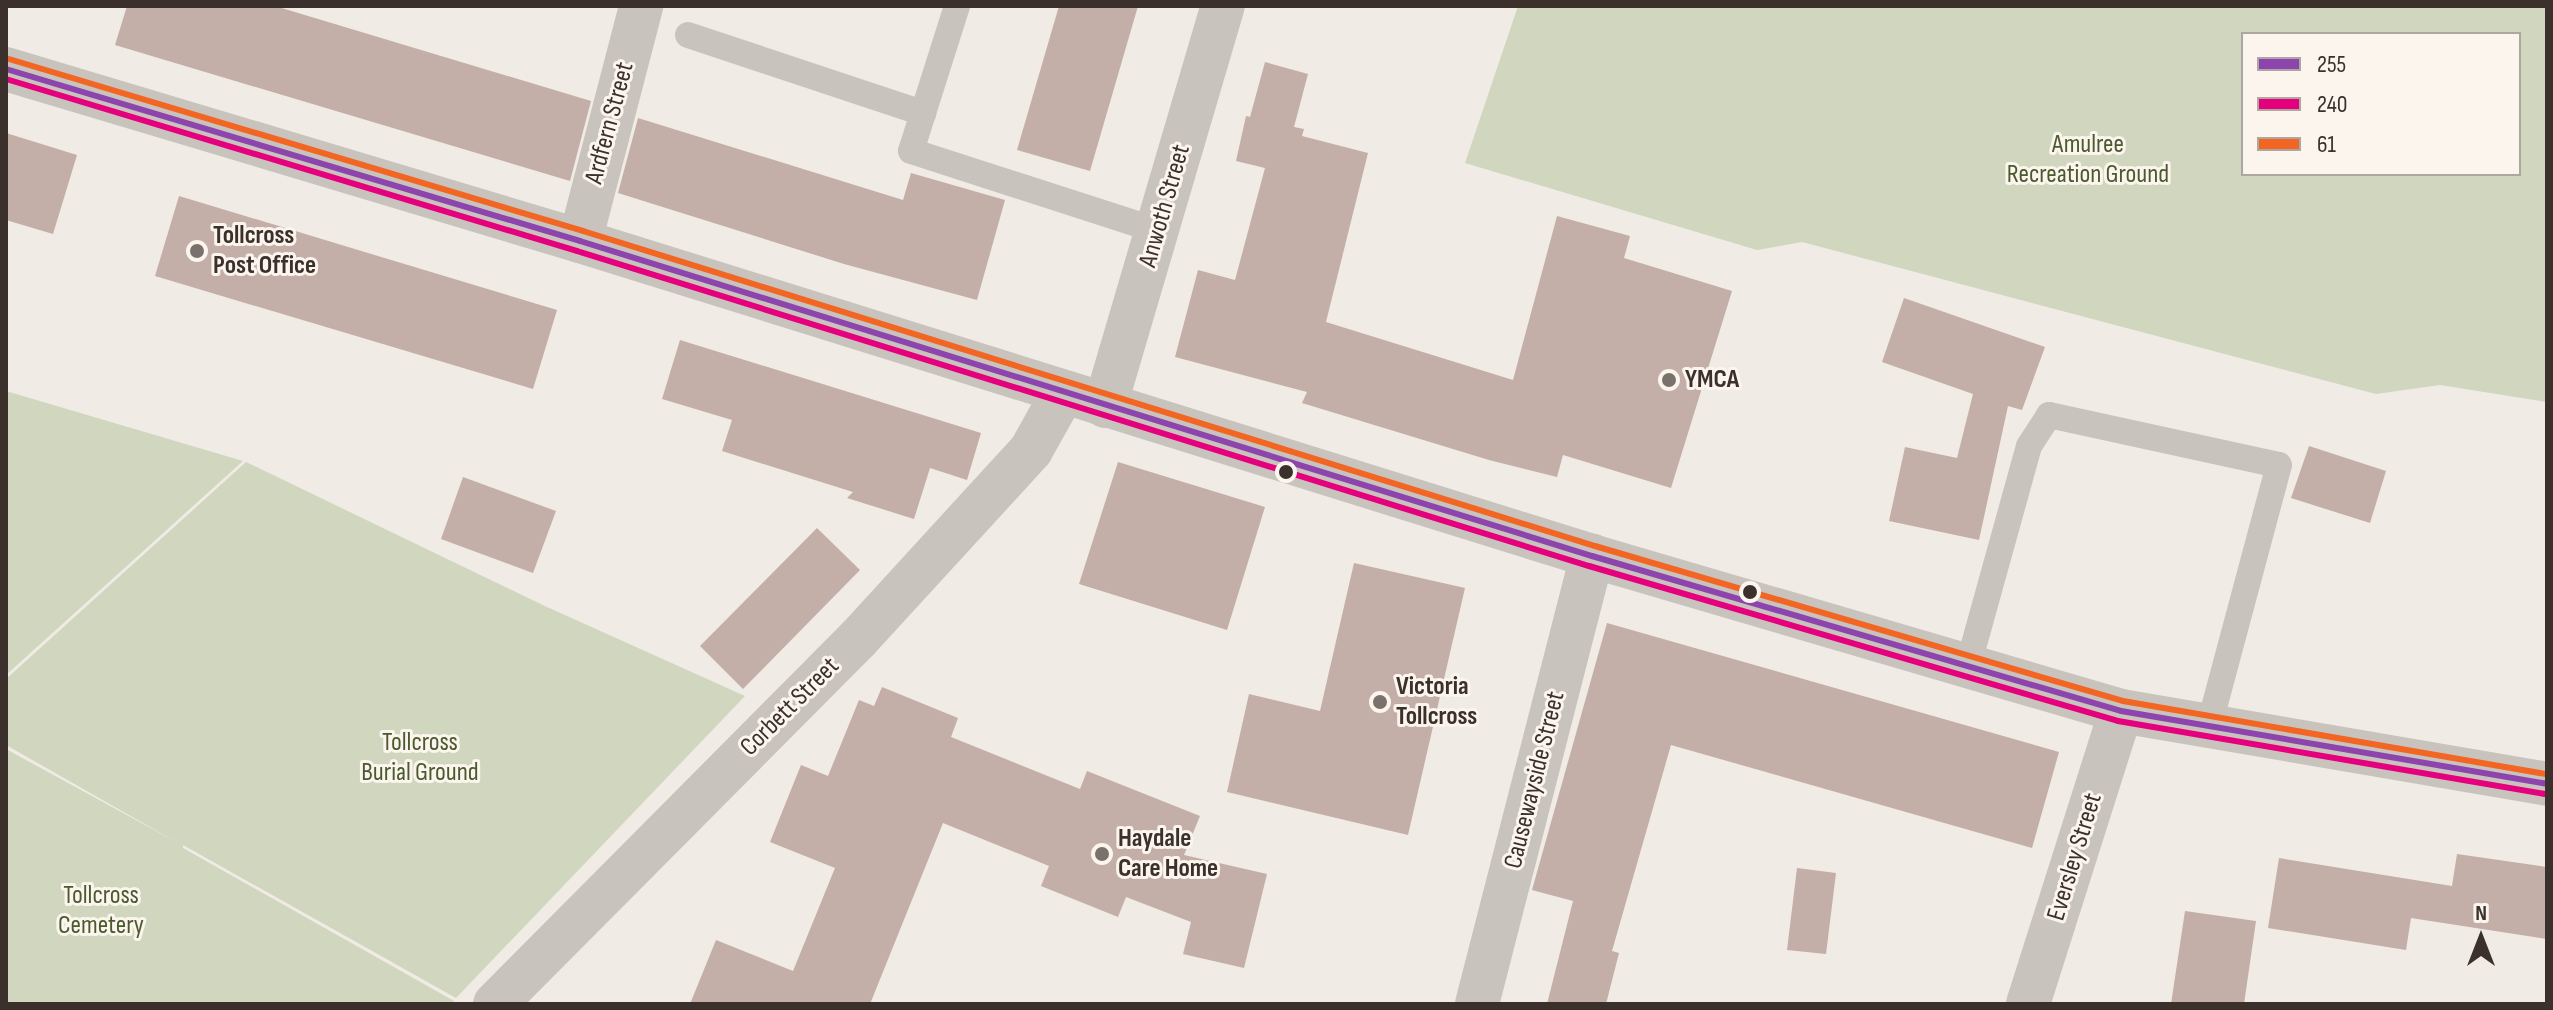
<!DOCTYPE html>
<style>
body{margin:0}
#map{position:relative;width:2553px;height:1010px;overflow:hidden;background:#f0ebe5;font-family:"Sofia Sans Condensed",sans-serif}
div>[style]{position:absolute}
.green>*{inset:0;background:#d1d6bf}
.building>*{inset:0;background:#c3afa7}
.service>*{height:26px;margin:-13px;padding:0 13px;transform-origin:13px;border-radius:13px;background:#c9c3be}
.minor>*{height:44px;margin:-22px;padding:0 22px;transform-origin:22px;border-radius:22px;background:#c9c3be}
.tertiary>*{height:44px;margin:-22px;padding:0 22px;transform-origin:22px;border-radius:22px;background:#c9c3be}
.bus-1>*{height:6px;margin:-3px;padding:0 3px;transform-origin:3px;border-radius:3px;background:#8e44ad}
.bus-2>*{height:6px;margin:-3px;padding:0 3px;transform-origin:3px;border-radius:3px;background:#e5007d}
.bus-3>*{height:6px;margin:-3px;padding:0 3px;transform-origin:3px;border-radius:3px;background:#f26522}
.dots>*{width:22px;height:22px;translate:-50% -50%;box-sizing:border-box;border:4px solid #fbf5ee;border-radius:50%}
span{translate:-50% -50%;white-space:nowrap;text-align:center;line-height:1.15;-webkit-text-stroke:6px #fbf5ee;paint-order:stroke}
.street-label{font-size:26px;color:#3b302b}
.park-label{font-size:26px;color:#4a5a2e}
.poi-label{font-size:26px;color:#3b302b;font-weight:700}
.left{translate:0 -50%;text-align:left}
.frame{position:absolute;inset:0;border:8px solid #3b302b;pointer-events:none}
.legend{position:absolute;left:2241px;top:32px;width:280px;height:144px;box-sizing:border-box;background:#fbf5ee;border:2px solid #aea6a0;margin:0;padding:10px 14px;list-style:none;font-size:24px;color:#3b302b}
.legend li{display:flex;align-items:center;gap:16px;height:40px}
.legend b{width:40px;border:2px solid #aea6a0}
.north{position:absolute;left:2441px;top:898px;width:80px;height:80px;-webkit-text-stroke:6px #fbf5ee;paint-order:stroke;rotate:0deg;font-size:22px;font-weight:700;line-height:32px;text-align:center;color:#3b302b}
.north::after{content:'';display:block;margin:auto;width:28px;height:36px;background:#3b302b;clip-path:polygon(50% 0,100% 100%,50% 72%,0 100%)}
</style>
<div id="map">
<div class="green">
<i style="clip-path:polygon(evenodd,1518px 6px,2547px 6px,2547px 402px,2440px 385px,2376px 394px,1802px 242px,1757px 250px,1465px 163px,1518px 6px,2243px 34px,2519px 34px,2519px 174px,2243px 174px,2243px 34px)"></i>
<i style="clip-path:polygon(6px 391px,243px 461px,6px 675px)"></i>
<i style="clip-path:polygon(246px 462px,547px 607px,745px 696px,456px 998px,183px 845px,183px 848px,454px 1001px,451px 1004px,6px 1004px,6px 749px,178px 843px,6px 745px,6px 679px)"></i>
</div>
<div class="building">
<i style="clip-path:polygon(127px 6px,275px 6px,591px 101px,570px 181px,115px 45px)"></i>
<i style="clip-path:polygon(1059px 6px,1138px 6px,1090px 171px,1017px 150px)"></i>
<i style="clip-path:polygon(1265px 62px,1308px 74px,1294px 127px,1304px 129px,1302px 136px,1368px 153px,1326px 322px,1513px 380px,1557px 216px,1630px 236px,1624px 258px,1732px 291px,1671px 488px,1563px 455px,1557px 477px,1489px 460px,1302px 403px,1307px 392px,1175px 357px,1198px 270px,1235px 280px,1265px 168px,1236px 161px,1246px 116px,1250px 117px)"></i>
<i style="clip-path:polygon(638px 118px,903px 200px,911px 173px,1005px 200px,977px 300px,844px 264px,618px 193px)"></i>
<i style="clip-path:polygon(6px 133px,77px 155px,53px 234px,6px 220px)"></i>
<i style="clip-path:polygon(179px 196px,557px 310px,533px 389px,155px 276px)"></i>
<i style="clip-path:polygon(1904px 298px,2045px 347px,2022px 410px,2008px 406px,1979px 540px,1889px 521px,1905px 447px,1957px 458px,1973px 394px,1882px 362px)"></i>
<i style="clip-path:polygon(680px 340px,981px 433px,967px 480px,930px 468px,914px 519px,847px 498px,853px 492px,722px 451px,732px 420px,662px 399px)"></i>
<i style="clip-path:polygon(2309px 446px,2386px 471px,2370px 523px,2291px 498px)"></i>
<i style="clip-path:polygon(1118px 462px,1265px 507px,1227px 630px,1079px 584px)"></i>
<i style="clip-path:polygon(463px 477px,556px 511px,533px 573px,441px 539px)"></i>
<i style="clip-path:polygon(817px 528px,860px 570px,743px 689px,700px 646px)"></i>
<i style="clip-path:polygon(1354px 563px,1465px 588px,1408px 835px,1227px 792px,1249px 694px,1320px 711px)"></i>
<i style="clip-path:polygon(1607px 623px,2059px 752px,2032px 848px,1671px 745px,1612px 951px,1619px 953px,1606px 1004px,1547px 1004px,1573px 901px,1532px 890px)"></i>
<i style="clip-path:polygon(882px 687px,958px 718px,951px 737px,1080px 789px,1087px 771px,1200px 816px,1184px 855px,1267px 874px,1244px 968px,1183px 954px,1191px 922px,1126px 897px,1118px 917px,1041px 886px,1049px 866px,943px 823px,870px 1004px,690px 1004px,716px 940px,793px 971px,835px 868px,770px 842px,801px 765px,828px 776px,859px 700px,874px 706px)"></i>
<i style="clip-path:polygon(2457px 854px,2547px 867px,2547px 939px,2411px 918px,2406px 950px,2268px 928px,2279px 858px,2452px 886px)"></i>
<i style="clip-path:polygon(1797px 868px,1836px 873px,1826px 954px,1787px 950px)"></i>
<i style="clip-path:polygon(2185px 911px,2256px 921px,2244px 1004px,2171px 1004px)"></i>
</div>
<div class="service">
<i style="left:957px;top:6px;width:152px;rotate:107.6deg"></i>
<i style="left:911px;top:151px;width:260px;rotate:17.9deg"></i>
<i style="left:688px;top:35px;width:248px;rotate:18.4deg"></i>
<i style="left:1968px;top:666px;width:228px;rotate:-74.5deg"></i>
<i style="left:2029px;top:446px;width:37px;rotate:-57deg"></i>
<i style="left:2049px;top:415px;width:235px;rotate:12.3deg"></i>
<i style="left:2279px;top:465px;width:271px;rotate:105deg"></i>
</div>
<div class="minor">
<i style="left:580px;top:241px;width:243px;rotate:-75.4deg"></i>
<i style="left:1105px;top:406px;width:417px;rotate:-73.6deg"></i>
<i style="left:495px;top:1004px;width:515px;rotate:-45.16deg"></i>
<i style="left:858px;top:639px;width:256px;rotate:-47.5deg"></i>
<i style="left:1031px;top:450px;width:65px;rotate:-60.7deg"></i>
<i style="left:1477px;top:1004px;width:463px;rotate:-75.6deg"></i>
<i style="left:2028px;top:1004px;width:307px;rotate:-72.4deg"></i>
</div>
<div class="tertiary">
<i style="left:6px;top:69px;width:599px;rotate:16.68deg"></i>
<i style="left:580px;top:241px;width:1060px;rotate:17.29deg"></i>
<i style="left:1592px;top:556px;width:551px;rotate:16.33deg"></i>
<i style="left:2121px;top:711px;width:432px;rotate:9.7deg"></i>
</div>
<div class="bus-1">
<i style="left:6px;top:69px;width:599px;rotate:16.68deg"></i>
<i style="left:580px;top:241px;width:1060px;rotate:17.29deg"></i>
<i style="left:1592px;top:556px;width:551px;rotate:16.33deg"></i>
<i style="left:2121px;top:711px;width:432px;rotate:9.7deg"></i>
</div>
<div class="bus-2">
<i style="left:6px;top:79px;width:596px;rotate:16.76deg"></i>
<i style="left:577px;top:251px;width:1060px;rotate:17.29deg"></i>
<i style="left:1589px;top:566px;width:551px;rotate:16.33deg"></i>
<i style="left:2118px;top:721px;width:433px;rotate:9.7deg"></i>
</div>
<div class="bus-3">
<i style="left:9px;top:59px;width:599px;rotate:16.68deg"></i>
<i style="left:583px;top:231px;width:1060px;rotate:17.29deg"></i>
<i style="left:1595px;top:546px;width:550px;rotate:16.36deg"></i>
<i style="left:2123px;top:701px;width:430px;rotate:9.8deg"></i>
</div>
<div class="dots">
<i style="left:197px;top:251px;background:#7a716c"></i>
<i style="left:1669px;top:380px;background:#7a716c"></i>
<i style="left:1286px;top:472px;background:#3b302b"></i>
<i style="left:1750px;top:592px;background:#3b302b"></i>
<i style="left:1380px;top:702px;background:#7a716c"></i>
<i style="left:1102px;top:854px;background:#7a716c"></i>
</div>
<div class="street-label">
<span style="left:610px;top:123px;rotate:-75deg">Ardfern Street</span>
<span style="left:1165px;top:206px;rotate:-74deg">Anwoth Street</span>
<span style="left:790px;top:707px;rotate:-45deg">Corbett Street</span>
<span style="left:1535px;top:780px;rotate:-76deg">Causewayside Street</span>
<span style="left:2075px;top:857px;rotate:-73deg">Eversley Street</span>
</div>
<div class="park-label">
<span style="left:2088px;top:160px">Amulree<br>Recreation Ground</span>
<span style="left:420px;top:758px">Tollcross<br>Burial Ground</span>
<span style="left:101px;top:911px">Tollcross<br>Cemetery</span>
</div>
<div class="poi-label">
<span class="left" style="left:213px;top:251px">Tollcross<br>Post Office</span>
<span class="left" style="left:1685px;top:380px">YMCA</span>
<span class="left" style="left:1396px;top:702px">Victoria<br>Tollcross</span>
<span class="left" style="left:1118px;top:854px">Haydale<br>Care Home</span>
</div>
<div class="frame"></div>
<ul class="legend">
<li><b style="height:10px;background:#8e44ad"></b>255</li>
<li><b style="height:10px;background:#e5007d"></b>240</li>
<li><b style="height:10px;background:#f26522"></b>61</li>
</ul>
<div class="north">N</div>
</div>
